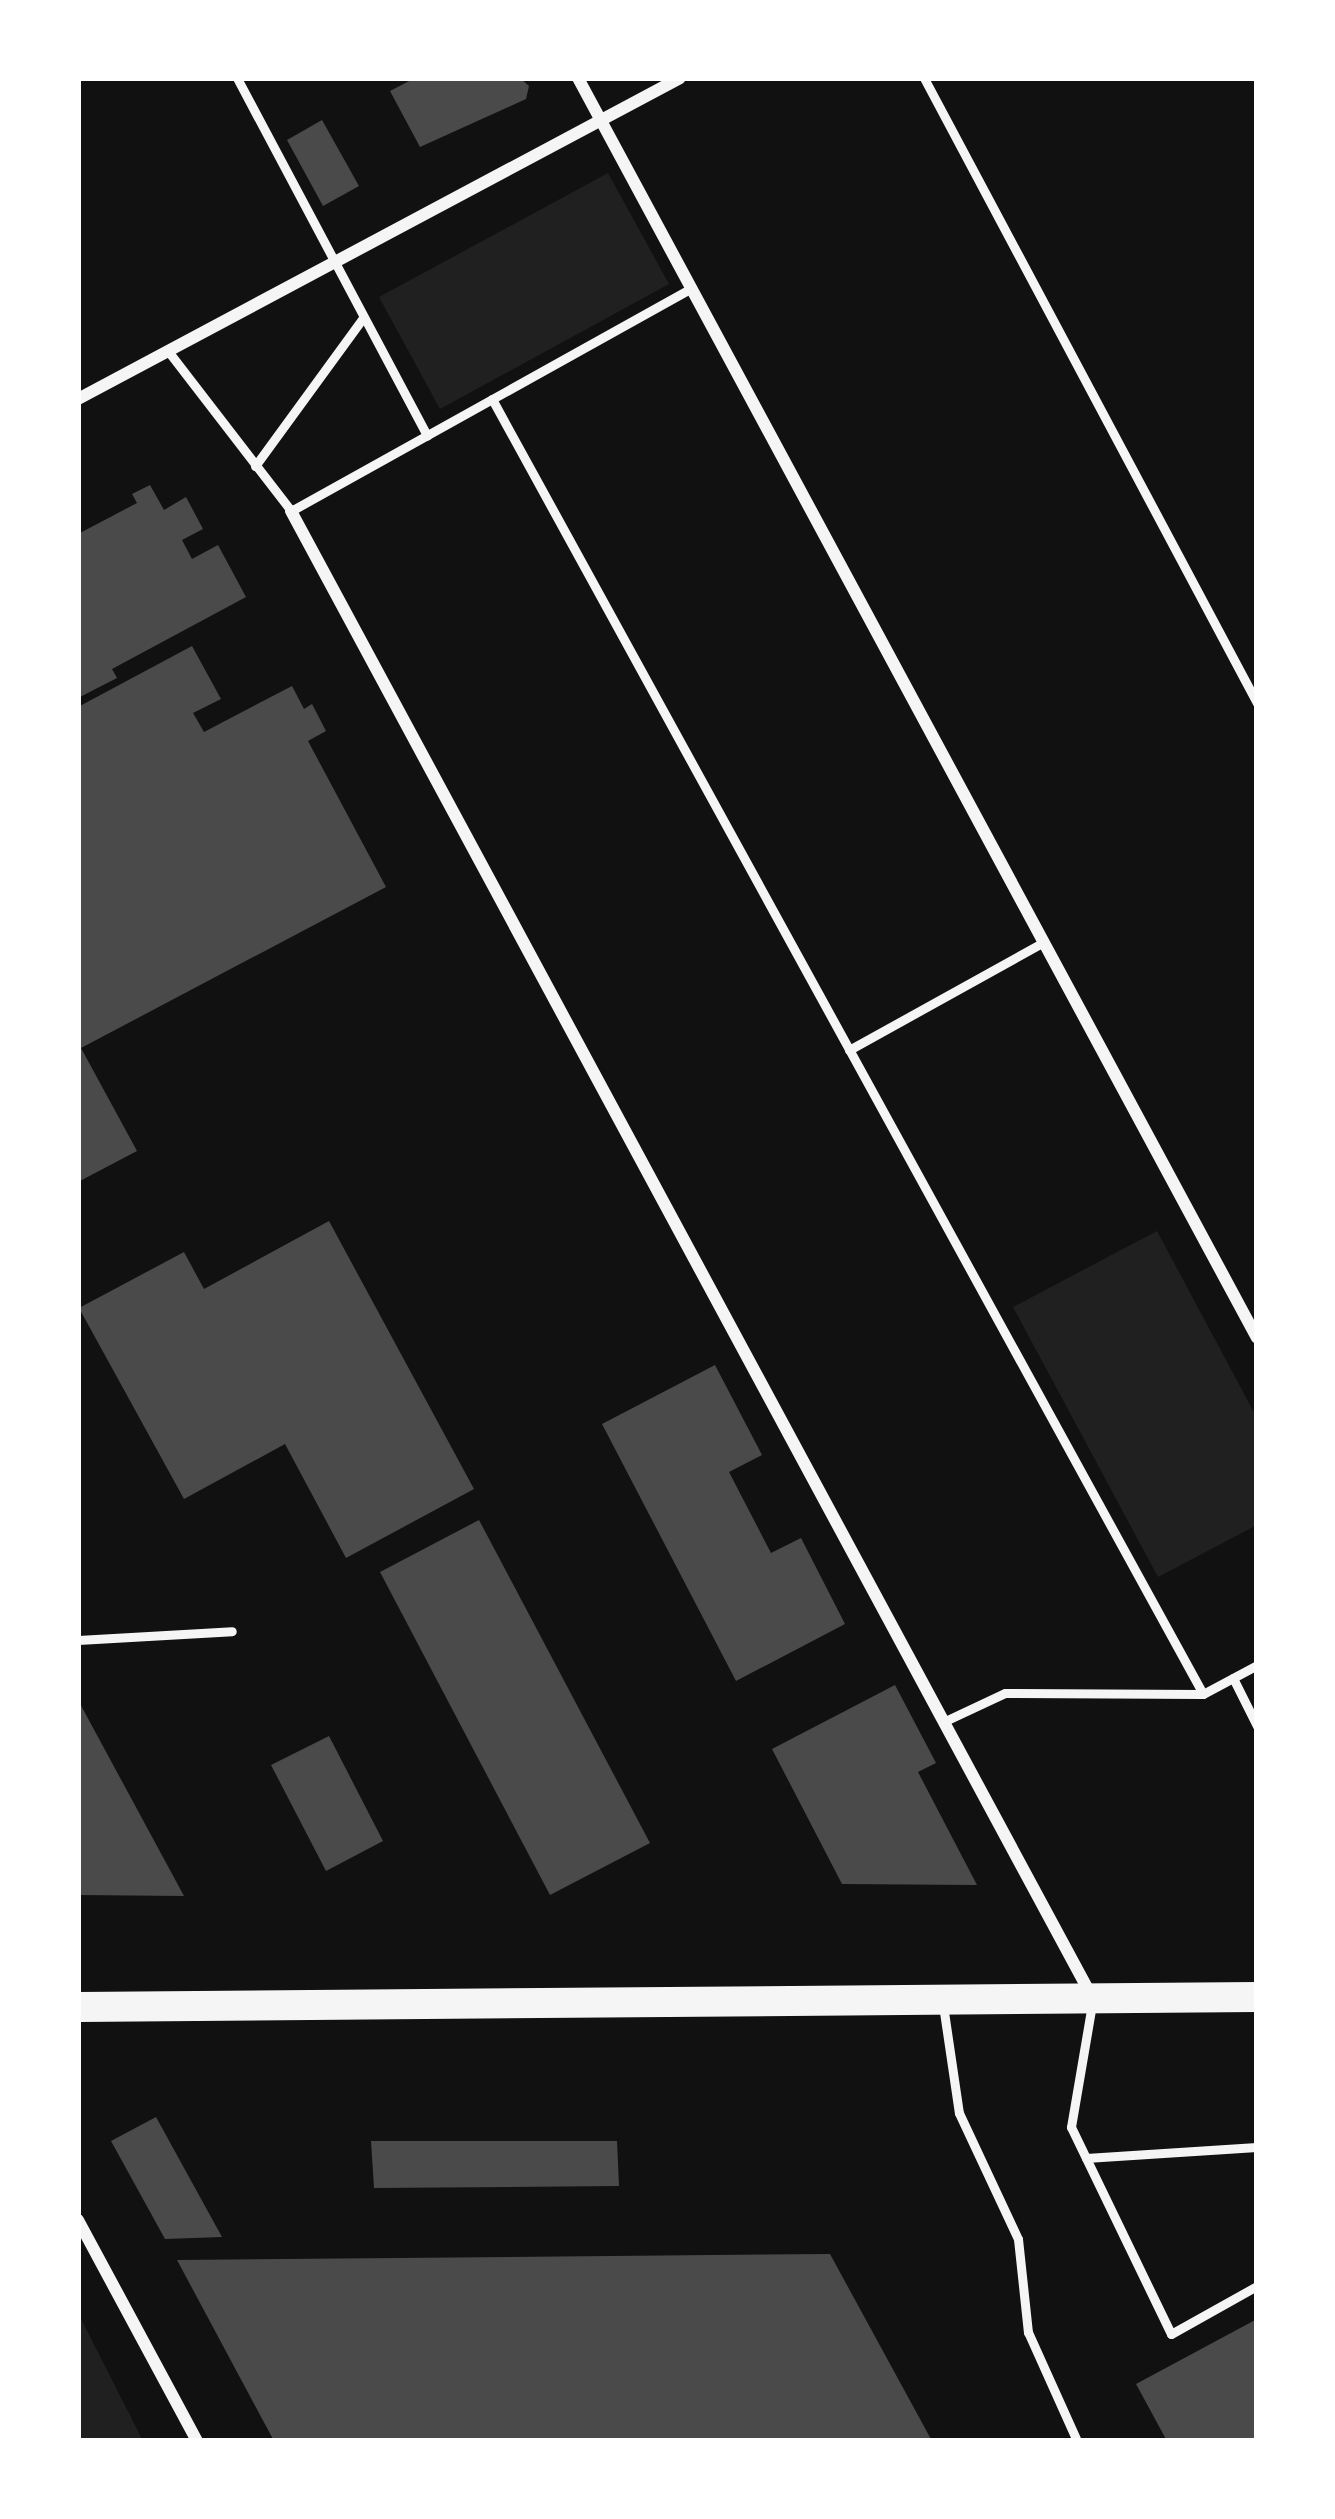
<!DOCTYPE html>
<style>
body{margin:0}
#map{position:relative;width:1335px;height:2519px;overflow:hidden;background:#111;font-family:"PT Serif",serif}
div>[style]{position:absolute}
.green>*{inset:0;background:#202020}
.building>*{inset:0;background:#4a4a4a}
.service>*{height:9px;margin:-4.5px;padding:0 4.5px;transform-origin:4.5px;border-radius:4.5px;background:#f5f5f5}
.minor>*{height:12px;margin:-6px;padding:0 6px;transform-origin:6px;border-radius:6px;background:#f5f5f5}
.primary>*{height:30px;margin:-15px;padding:0 15px;transform-origin:15px;border-radius:15px;background:#f5f5f5}
span{translate:-50% -50%;white-space:nowrap;text-align:center;line-height:1.15;-webkit-text-stroke:10px #fff;paint-order:stroke}
.frame{position:absolute;inset:0;border:81px solid #fff;pointer-events:none}
</style>
<div id="map">
<div class="green">
<i style="clip-path:polygon(608px 173px,669px 284px,440px 409px,379px 297px)"></i>
<i style="clip-path:polygon(1157px 1231px,1257px 1418px,1257px 1525px,1158px 1577px,1013px 1307px)"></i>
<i style="clip-path:polygon(78px 2313px,143px 2441px,78px 2441px)"></i>
</div>
<div class="building">
<i style="clip-path:polygon(415px 78px,520px 78px,529px 86px,526px 99px,420px 147px,390px 91px)"></i>
<i style="clip-path:polygon(322px 120px,359px 186px,323px 206px,287px 140px)"></i>
<i style="clip-path:polygon(150px 485px,164px 510px,186px 497px,203px 529px,182px 540px,192px 559px,218px 545px,246px 597px,112px 669px,117px 678px,78px 698px,78px 534px,137px 503px,132px 494px)"></i>
<i style="clip-path:polygon(192px 646px,221px 699px,193px 713px,204px 732px,292px 686px,304px 709px,312px 704px,326px 731px,308px 741px,386px 887px,81px 1048px,137px 1151px,78px 1182px,78px 707px)"></i>
<i style="clip-path:polygon(329px 1221px,474px 1489px,346px 1558px,285px 1444px,184px 1499px,79px 1308px,184px 1252px,204px 1289px)"></i>
<i style="clip-path:polygon(715px 1365px,762px 1455px,729px 1472px,771px 1553px,801px 1538px,845px 1624px,736px 1681px,602px 1424px)"></i>
<i style="clip-path:polygon(479px 1520px,650px 1843px,550px 1895px,380px 1572px)"></i>
<i style="clip-path:polygon(895px 1685px,936px 1763px,918px 1772px,977px 1885px,842px 1884px,772px 1749px)"></i>
<i style="clip-path:polygon(78px 1700px,184px 1896px,78px 1895px)"></i>
<i style="clip-path:polygon(329px 1736px,383px 1841px,326px 1871px,271px 1765px)"></i>
<i style="clip-path:polygon(156px 2117px,222px 2237px,165px 2239px,111px 2141px)"></i>
<i style="clip-path:polygon(371px 2141px,617px 2141px,619px 2186px,374px 2188px)"></i>
<i style="clip-path:polygon(830px 2254px,932px 2441px,274px 2441px,177px 2260px)"></i>
<i style="clip-path:polygon(1257px 2319px,1257px 2441px,1167px 2441px,1136px 2384px)"></i>
</div>
<div class="service">
<i style="left:237px;top:78px;width:405px;rotate:62deg"></i>
<i style="left:924px;top:78px;width:708px;rotate:61.95deg"></i>
<i style="left:168px;top:351px;width:202px;rotate:52.4deg"></i>
<i style="left:291px;top:511px;width:459px;rotate:-29.1deg"></i>
<i style="left:492px;top:399px;width:1477px;rotate:61.23deg"></i>
<i style="left:255px;top:466px;width:183px;rotate:-53.9deg"></i>
<i style="left:849px;top:1050px;width:223px;rotate:-29deg"></i>
<i style="left:78px;top:1640px;width:154px;rotate:-3.3deg"></i>
<i style="left:1233px;top:1678px;width:54px;rotate:63.4deg"></i>
<i style="left:943px;top:1722px;width:68px;rotate:-25.1deg"></i>
<i style="left:1005px;top:1693px;width:198px;rotate:0.3deg"></i>
<i style="left:1203px;top:1694px;width:61px;rotate:-28.2deg"></i>
<i style="left:1092px;top:2004px;width:125px;rotate:99.7deg"></i>
<i style="left:1071px;top:2127px;width:230px;rotate:64.2deg"></i>
<i style="left:1171px;top:2334px;width:98px;rotate:-29.2deg"></i>
<i style="left:943px;top:2005px;width:109px;rotate:81.6deg"></i>
<i style="left:959px;top:2113px;width:139px;rotate:64.9deg"></i>
<i style="left:1018px;top:2239px;width:94px;rotate:83.9deg"></i>
<i style="left:1028px;top:2332px;width:120px;rotate:65.8deg"></i>
<i style="left:1086px;top:2158px;width:171px;rotate:-3.7deg"></i>
</div>
<div class="minor">
<i style="left:578px;top:78px;width:1431px;rotate:61.68deg"></i>
<i style="left:78px;top:399px;width:682px;rotate:-28.07deg"></i>
<i style="left:291px;top:511px;width:1688px;rotate:61.67deg"></i>
<i style="left:78px;top:2220px;width:251px;rotate:61.7deg"></i>
</div>
<div class="primary">
<i style="left:78px;top:2007px;width:1179px;rotate:-0.49deg"></i>
</div>
<div class="frame"></div>
</div>
